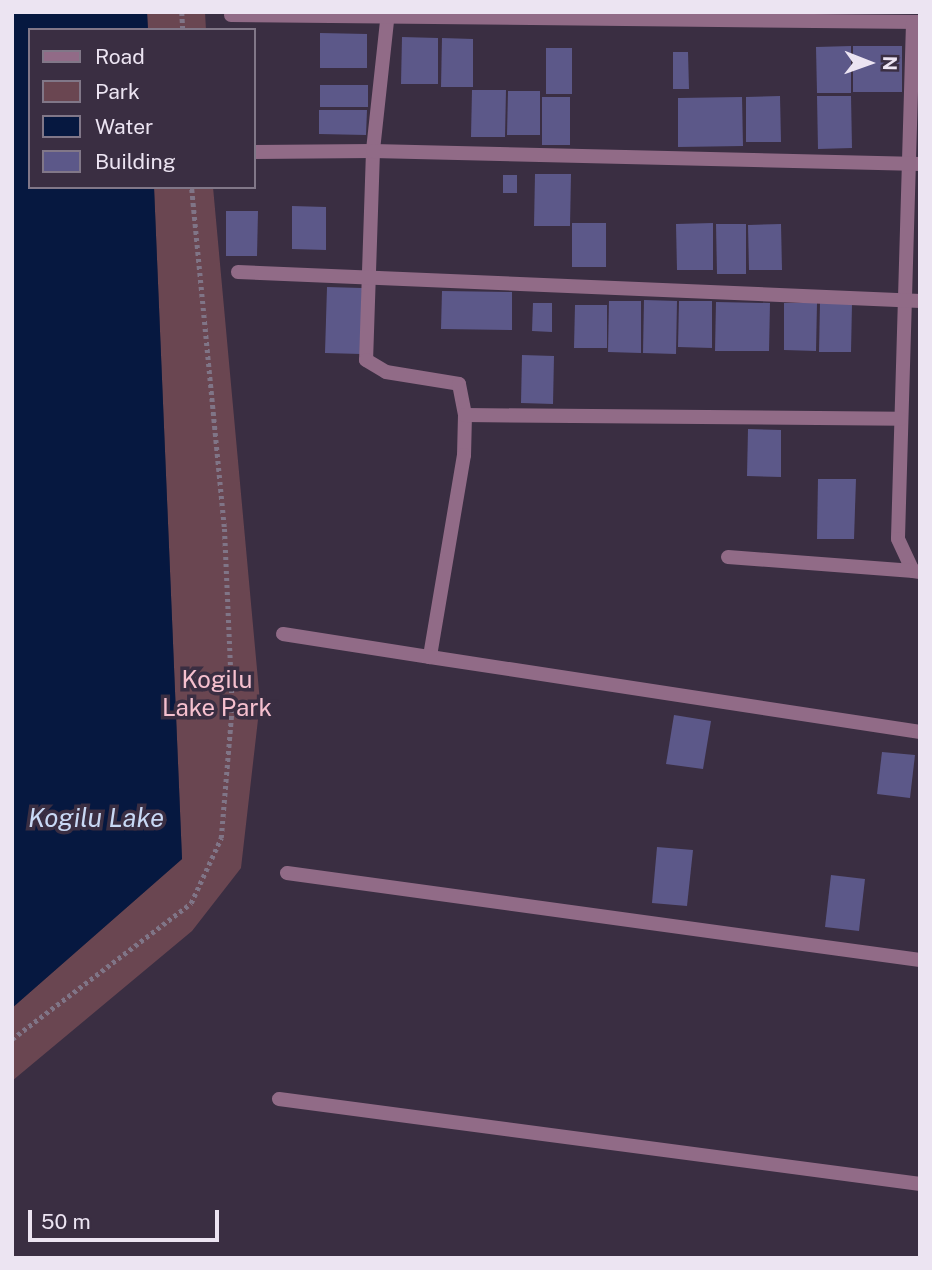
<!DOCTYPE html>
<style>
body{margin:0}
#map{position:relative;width:932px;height:1270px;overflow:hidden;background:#3a2e42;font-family:"Public Sans",sans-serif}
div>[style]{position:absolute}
.green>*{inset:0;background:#6a4651}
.water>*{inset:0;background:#061840}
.building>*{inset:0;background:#5c5889}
.path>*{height:4.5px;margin-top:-2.25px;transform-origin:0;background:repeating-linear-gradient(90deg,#807587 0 3.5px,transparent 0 7px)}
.minor>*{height:14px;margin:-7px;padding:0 7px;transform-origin:7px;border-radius:7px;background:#916b87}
span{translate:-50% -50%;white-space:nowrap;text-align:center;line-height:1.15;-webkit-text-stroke:7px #3a2e42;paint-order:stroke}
.park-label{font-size:24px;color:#f6c0cf}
.water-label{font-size:26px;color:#c8d8f4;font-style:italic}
.frame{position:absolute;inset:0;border:14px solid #ece4f2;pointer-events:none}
.legend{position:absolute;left:28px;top:28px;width:228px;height:161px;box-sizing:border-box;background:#3a2e42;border:2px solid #817788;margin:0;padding:9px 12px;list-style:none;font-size:21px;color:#ece4f2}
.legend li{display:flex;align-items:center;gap:14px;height:35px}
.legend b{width:35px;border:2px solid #817788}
.north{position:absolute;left:834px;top:28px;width:70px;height:70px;-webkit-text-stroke:5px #3a2e42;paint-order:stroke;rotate:91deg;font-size:19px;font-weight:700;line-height:28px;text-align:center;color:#ece4f2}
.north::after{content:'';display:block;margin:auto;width:24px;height:32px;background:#ece4f2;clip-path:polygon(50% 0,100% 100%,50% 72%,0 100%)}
.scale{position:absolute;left:28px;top:1210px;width:191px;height:32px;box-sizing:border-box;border:4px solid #ece4f2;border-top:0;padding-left:9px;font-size:21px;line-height:24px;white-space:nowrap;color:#ece4f2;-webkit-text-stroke:5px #3a2e42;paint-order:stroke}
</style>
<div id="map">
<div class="green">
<i style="clip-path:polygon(147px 12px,205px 12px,206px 30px,148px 30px)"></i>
<i style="clip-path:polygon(154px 187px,213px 187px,260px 702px,241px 868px,192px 931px,12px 1081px,12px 1008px,182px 859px)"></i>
</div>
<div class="water">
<i style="clip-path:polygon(12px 12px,147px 12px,148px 30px,30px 30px,30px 187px,154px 187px,182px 859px,12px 1008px)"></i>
</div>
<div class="building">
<i style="clip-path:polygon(320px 33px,367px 34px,367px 68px,320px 68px)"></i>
<i style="clip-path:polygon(402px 37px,438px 38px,438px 84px,401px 84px)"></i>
<i style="clip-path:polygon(442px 38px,473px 39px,473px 87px,441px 87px)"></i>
<i style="clip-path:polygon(851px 46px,851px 93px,817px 93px,816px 47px)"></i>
<i style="clip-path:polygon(853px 46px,902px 46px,902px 92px,853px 92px)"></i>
<i style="clip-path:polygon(546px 48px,572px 48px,572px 94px,546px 94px)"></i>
<i style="clip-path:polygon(673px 52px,688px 52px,689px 89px,673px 89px)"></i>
<i style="clip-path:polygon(320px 85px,368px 85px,368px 107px,320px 107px)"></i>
<i style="clip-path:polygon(472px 90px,506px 90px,505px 137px,471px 137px)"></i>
<i style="clip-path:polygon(508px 91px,540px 91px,540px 135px,507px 135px)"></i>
<i style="clip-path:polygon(780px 96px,781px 142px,746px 142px,746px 97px)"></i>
<i style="clip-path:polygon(817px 96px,851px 96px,852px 148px,818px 149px)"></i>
<i style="clip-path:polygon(542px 97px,570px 97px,570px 145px,542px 145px)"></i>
<i style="clip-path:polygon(742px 97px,743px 146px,678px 147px,678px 98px)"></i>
<i style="clip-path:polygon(319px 110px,367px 110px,366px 135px,319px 134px)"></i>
<i style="clip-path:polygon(535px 174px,571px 174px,570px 226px,534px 226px)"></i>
<i style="clip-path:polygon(503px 175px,517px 175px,517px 193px,503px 193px)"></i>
<i style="clip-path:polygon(292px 206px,326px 207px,326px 250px,292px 249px)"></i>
<i style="clip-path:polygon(226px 211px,258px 211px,257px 256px,226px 256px)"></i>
<i style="clip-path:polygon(572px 223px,606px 223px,606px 267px,572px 267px)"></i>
<i style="clip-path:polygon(713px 223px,713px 270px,677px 270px,676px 224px)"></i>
<i style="clip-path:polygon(716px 224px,746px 224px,746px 274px,717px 274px)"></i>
<i style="clip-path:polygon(781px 224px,782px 270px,749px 270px,748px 225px)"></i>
<i style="clip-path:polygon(327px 287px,362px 288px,361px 354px,325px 353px)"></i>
<i style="clip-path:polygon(442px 291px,512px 292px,512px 330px,441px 329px)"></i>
<i style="clip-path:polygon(644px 300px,677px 301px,676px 354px,643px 353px)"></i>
<i style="clip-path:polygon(609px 301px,641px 301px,641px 353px,608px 352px)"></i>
<i style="clip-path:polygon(679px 301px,712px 301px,712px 348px,678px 347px)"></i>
<i style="clip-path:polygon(716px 302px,770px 303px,769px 351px,715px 351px)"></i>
<i style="clip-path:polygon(533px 303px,552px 303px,552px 332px,532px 331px)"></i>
<i style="clip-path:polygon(784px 303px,817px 303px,816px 351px,784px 350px)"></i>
<i style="clip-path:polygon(820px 303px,852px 304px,851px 352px,819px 352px)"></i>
<i style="clip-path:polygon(575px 305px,607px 305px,607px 348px,574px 348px)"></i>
<i style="clip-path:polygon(522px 355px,554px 356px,553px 404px,521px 403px)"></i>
<i style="clip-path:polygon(748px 429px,781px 430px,781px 477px,747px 476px)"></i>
<i style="clip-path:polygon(818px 479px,856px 479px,854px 539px,817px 539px)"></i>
<i style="clip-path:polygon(674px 715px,711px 721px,703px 769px,666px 764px)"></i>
<i style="clip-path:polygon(882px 752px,915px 755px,910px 798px,877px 794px)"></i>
<i style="clip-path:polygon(657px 847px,693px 850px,687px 906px,652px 903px)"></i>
<i style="clip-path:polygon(831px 875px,865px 879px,859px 931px,825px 927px)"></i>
</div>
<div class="path">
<i style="left:182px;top:12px;width:18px;rotate:87deg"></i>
<i style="left:12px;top:1039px;width:225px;rotate:-37.2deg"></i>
<i style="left:191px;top:903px;width:72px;rotate:-65.2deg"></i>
<i style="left:221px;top:838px;width:131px;rotate:-85.2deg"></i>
<i style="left:232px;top:707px;width:180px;rotate:-92.5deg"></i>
<i style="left:224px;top:527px;width:342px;rotate:-95.5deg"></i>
</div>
<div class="minor">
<i style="left:388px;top:12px;width:140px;rotate:96.2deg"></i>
<i style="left:373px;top:151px;width:209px;rotate:91.9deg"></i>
<i style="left:366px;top:360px;width:23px;rotate:31deg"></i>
<i style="left:386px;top:372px;width:74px;rotate:9.3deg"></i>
<i style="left:459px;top:384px;width:32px;rotate:79deg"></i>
<i style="left:465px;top:415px;width:40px;rotate:91.4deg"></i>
<i style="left:464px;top:455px;width:205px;rotate:99.6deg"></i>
<i style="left:430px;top:657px;width:496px;rotate:8.7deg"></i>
<i style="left:231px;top:15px;width:689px;rotate:0.58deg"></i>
<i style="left:913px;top:23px;width:516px;rotate:91.67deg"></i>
<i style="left:898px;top:539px;width:35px;rotate:65deg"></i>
<i style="left:913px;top:571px;width:7px;rotate:8deg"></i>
<i style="left:254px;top:152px;width:119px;rotate:-0.5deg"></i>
<i style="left:373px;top:151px;width:547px;rotate:1.36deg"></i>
<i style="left:238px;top:272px;width:683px;rotate:2.43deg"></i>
<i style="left:465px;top:415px;width:436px;rotate:0.5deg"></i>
<i style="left:728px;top:557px;width:186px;rotate:4.3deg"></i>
<i style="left:283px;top:634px;width:149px;rotate:8.9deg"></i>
<i style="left:287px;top:873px;width:639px;rotate:7.83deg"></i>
<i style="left:279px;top:1099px;width:647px;rotate:7.55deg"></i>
</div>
<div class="park-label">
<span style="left:217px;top:694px">Kogilu<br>Lake Park</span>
</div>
<div class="water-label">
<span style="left:96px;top:818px">Kogilu Lake</span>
</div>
<div class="frame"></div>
<ul class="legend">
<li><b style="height:9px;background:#916b87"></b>Road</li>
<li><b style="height:19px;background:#6a4651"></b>Park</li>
<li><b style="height:19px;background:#061840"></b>Water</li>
<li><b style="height:19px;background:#5c5889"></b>Building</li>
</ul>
<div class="north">N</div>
<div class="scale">50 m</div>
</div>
